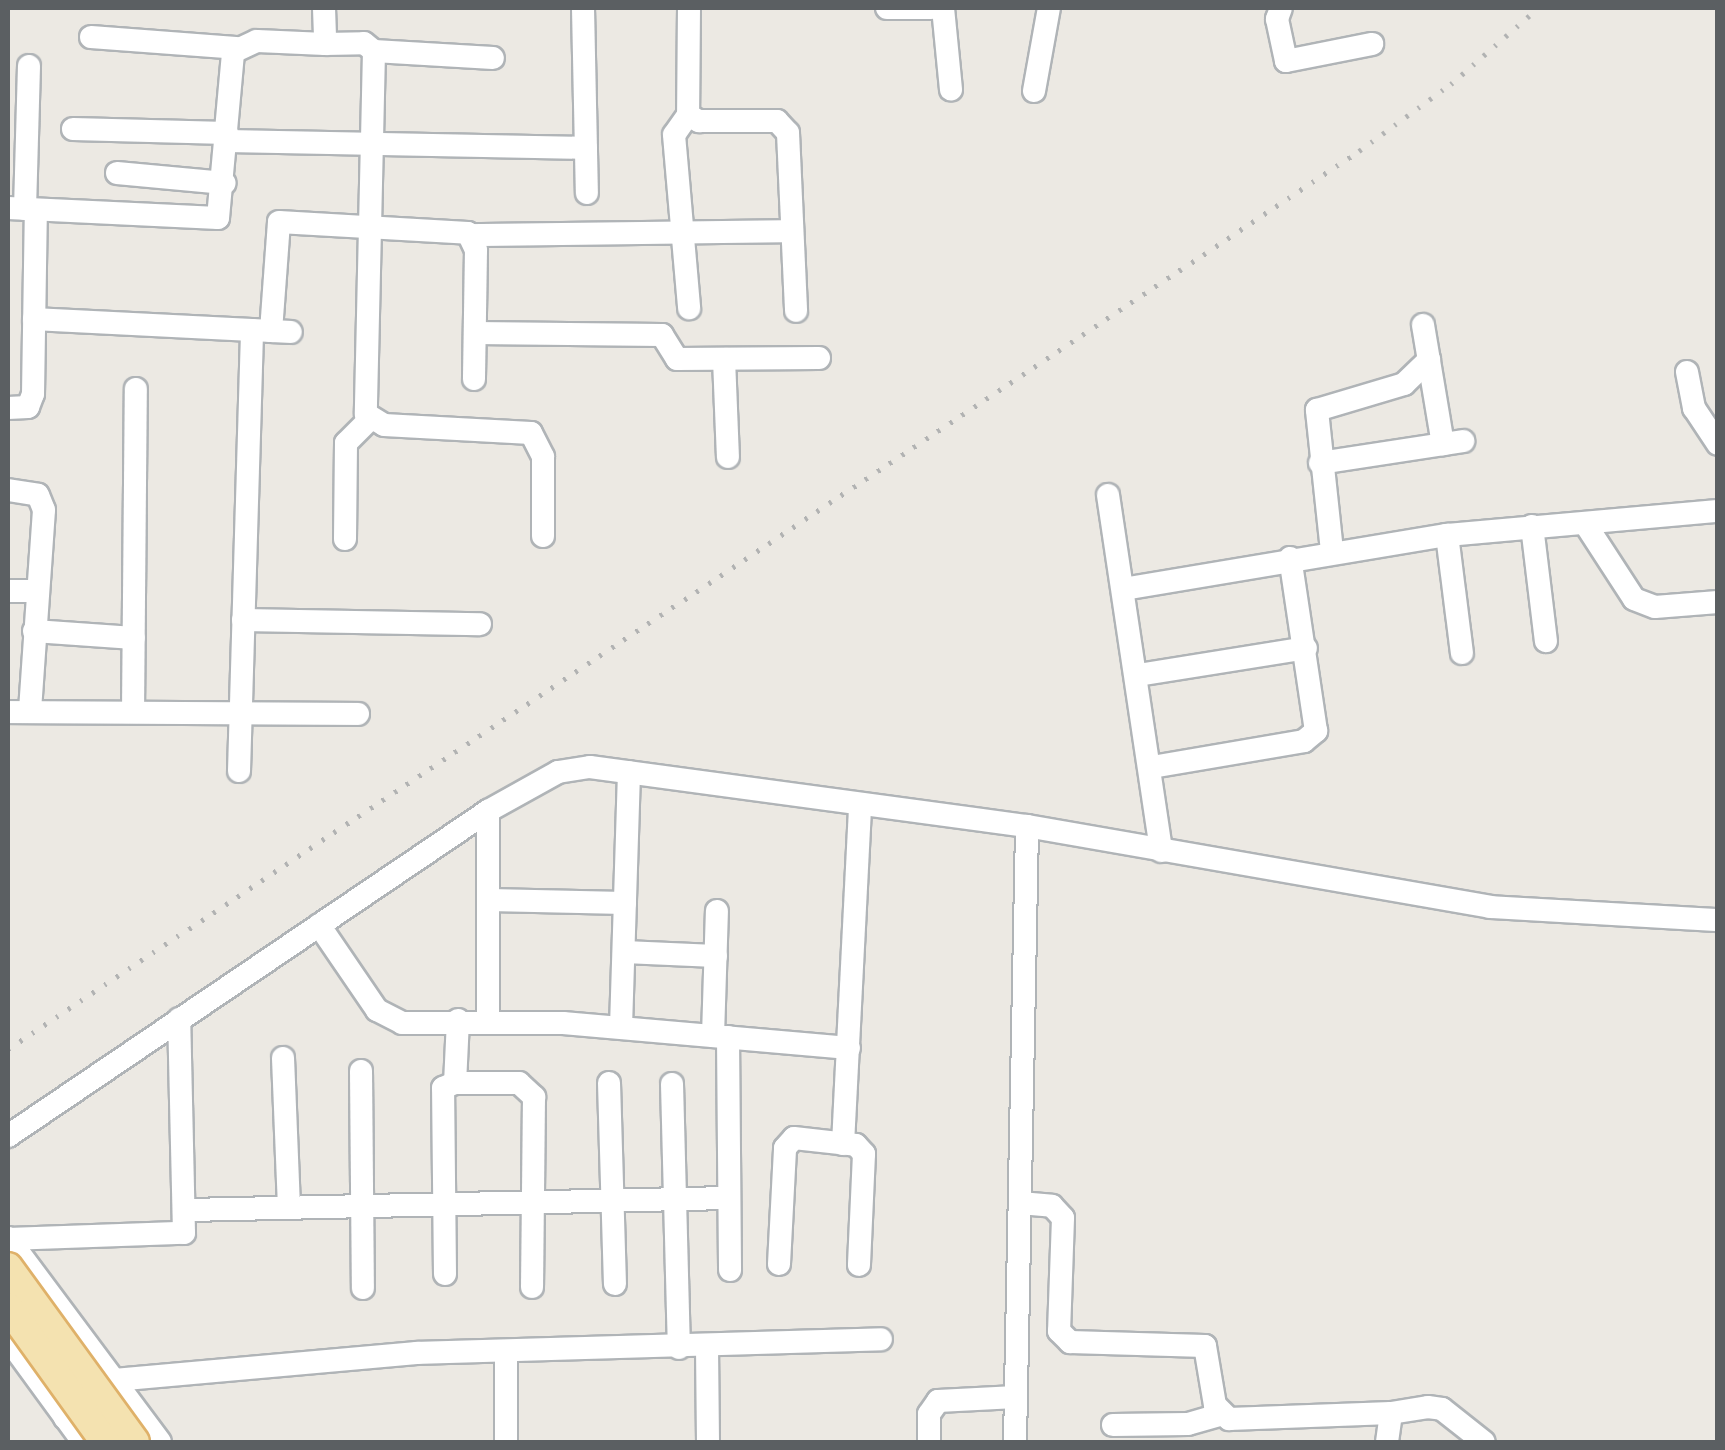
<!DOCTYPE html>
<style>
body{margin:0}
#map{position:relative;width:1725px;height:1450px;overflow:hidden;background:#ece9e3;font-family:Barlow,sans-serif}
div>[style]{position:absolute}
.roads{filter:drop-shadow(2px 0 #b0b4b7) drop-shadow(-2px 0 #b0b4b7) drop-shadow(0 2px #b0b4b7) drop-shadow(0 -2px #b0b4b7)}
.minor>*{height:22px;margin:-11px;padding:0 11px;transform-origin:11px;border-radius:11px;background:#fff}
.rail>*{height:5px;margin-top:-2.5px;transform-origin:0;background:repeating-linear-gradient(90deg,#b1b2b2 0 2.5px,transparent 0 14.5px)}
.bridges{filter:drop-shadow(2px 0 #dfb169) drop-shadow(-2px 0 #dfb169) drop-shadow(0 2px #dfb169) drop-shadow(0 -2px #dfb169)}
.major-bridge>*{height:28px;margin:-14px;padding:0 14px;transform-origin:14px;border-radius:14px;background:#f4e2b0}
span{translate:-50% -50%;white-space:nowrap;text-align:center;line-height:1.15;-webkit-text-stroke:10px #fff;paint-order:stroke}
.frame{position:absolute;inset:0;border:10px solid #5b5f62;pointer-events:none}
</style>
<div id="map">
<div class="roads">
<div class="minor">
<i style="left:324px;top:8px;width:36px;rotate:88deg"></i>
<i style="left:325px;top:44px;width:39px;rotate:-1deg"></i>
<i style="left:364px;top:43px;width:13px;rotate:39deg"></i>
<i style="left:374px;top:51px;width:363px;rotate:91.3deg"></i>
<i style="left:366px;top:414px;width:21px;rotate:31deg"></i>
<i style="left:384px;top:425px;width:147px;rotate:3.1deg"></i>
<i style="left:531px;top:433px;width:27px;rotate:63deg"></i>
<i style="left:543px;top:457px;width:79px;rotate:90deg"></i>
<i style="left:583px;top:8px;width:185px;rotate:88.8deg"></i>
<i style="left:689px;top:8px;width:107px;rotate:90.5deg"></i>
<i style="left:688px;top:115px;width:13px;rotate:29deg"></i>
<i style="left:699px;top:121px;width:78px"></i>
<i style="left:777px;top:121px;width:16px;rotate:47deg"></i>
<i style="left:788px;top:133px;width:178px;rotate:87.4deg"></i>
<i style="left:887px;top:8px;width:44px"></i>
<i style="left:943px;top:8px;width:82px;rotate:84.4deg"></i>
<i style="left:1281px;top:8px;width:12px;rotate:110deg"></i>
<i style="left:1277px;top:19px;width:43px;rotate:77.9deg"></i>
<i style="left:1286px;top:61px;width:88px;rotate:-11.2deg"></i>
<i style="left:91px;top:37px;width:145px;rotate:4.3deg"></i>
<i style="left:374px;top:51px;width:119px;rotate:3.4deg"></i>
<i style="left:1034px;top:91px;width:84px;rotate:-79.8deg"></i>
<i style="left:688px;top:115px;width:24px;rotate:125deg"></i>
<i style="left:674px;top:135px;width:174px;rotate:85deg"></i>
<i style="left:73px;top:129px;width:154px;rotate:1.5deg"></i>
<i style="left:227px;top:141px;width:359px;rotate:1.1deg"></i>
<i style="left:117px;top:173px;width:108px;rotate:5.3deg"></i>
<i style="left:8px;top:208px;width:210px;rotate:2.7deg"></i>
<i style="left:218px;top:218px;width:167px;rotate:-84.8deg"></i>
<i style="left:233px;top:52px;width:26px;rotate:-25deg"></i>
<i style="left:257px;top:41px;width:68px;rotate:2.5deg"></i>
<i style="left:25px;top:209px;width:143px;rotate:-88.4deg"></i>
<i style="left:472px;top:235px;width:320px;rotate:-0.7deg"></i>
<i style="left:34px;top:319px;width:257px;rotate:2.9deg"></i>
<i style="left:1423px;top:325px;width:121px;rotate:80.5deg"></i>
<i style="left:271px;top:331px;width:109px;rotate:-85.8deg"></i>
<i style="left:279px;top:222px;width:189px;rotate:3.3deg"></i>
<i style="left:468px;top:233px;width:19px;rotate:65deg"></i>
<i style="left:476px;top:250px;width:129px;rotate:90.9deg"></i>
<i style="left:475px;top:333px;width:187px;rotate:0.6deg"></i>
<i style="left:662px;top:335px;width:28px;rotate:58deg"></i>
<i style="left:677px;top:359px;width:142px;rotate:-0.4deg"></i>
<i style="left:724px;top:359px;width:98px;rotate:87.7deg"></i>
<i style="left:1687px;top:372px;width:37px;rotate:79deg"></i>
<i style="left:1694px;top:408px;width:43px;rotate:56.3deg"></i>
<i style="left:8px;top:408px;width:20px;rotate:-3deg"></i>
<i style="left:28px;top:407px;width:14px;rotate:-69deg"></i>
<i style="left:33px;top:394px;width:184px;rotate:-89.1deg"></i>
<i style="left:1320px;top:463px;width:145px;rotate:-8.7deg"></i>
<i style="left:8px;top:490px;width:30px;rotate:9deg"></i>
<i style="left:38px;top:495px;width:16px;rotate:68deg"></i>
<i style="left:44px;top:510px;width:202px;rotate:94deg"></i>
<i style="left:1108px;top:495px;width:360px;rotate:81.5deg"></i>
<i style="left:1586px;top:525px;width:88px;rotate:57deg"></i>
<i style="left:1634px;top:599px;width:22px;rotate:21deg"></i>
<i style="left:1655px;top:607px;width:63px;rotate:-4.5deg"></i>
<i style="left:1532px;top:526px;width:116px;rotate:83.1deg"></i>
<i style="left:1447px;top:535px;width:119px;rotate:82.8deg"></i>
<i style="left:345px;top:539px;width:96px;rotate:-89.4deg"></i>
<i style="left:346px;top:443px;width:35px;rotate:-45deg"></i>
<i style="left:1332px;top:551px;width:142px;rotate:-96.1deg"></i>
<i style="left:1317px;top:410px;width:91px;rotate:-16.6deg"></i>
<i style="left:1404px;top:384px;width:35px;rotate:-44deg"></i>
<i style="left:1123px;top:589px;width:328px;rotate:-9.5deg"></i>
<i style="left:1447px;top:535px;width:272px;rotate:-5.1deg"></i>
<i style="left:8px;top:591px;width:29px"></i>
<i style="left:243px;top:620px;width:237px;rotate:1deg"></i>
<i style="left:34px;top:631px;width:100px;rotate:4deg"></i>
<i style="left:1138px;top:675px;width:170px;rotate:-9.1deg"></i>
<i style="left:8px;top:712px;width:350px;rotate:0.3deg"></i>
<i style="left:133px;top:712px;width:323px;rotate:-89.5deg"></i>
<i style="left:1152px;top:767px;width:154px;rotate:-9.7deg"></i>
<i style="left:1304px;top:741px;width:16px;rotate:-40deg"></i>
<i style="left:1316px;top:731px;width:175px;rotate:-98.5deg"></i>
<i style="left:239px;top:771px;width:441px;rotate:-88.3deg"></i>
<i style="left:489px;top:900px;width:136px;rotate:1.3deg"></i>
<i style="left:319px;top:925px;width:103px;rotate:55.7deg"></i>
<i style="left:377px;top:1010px;width:28px;rotate:27deg"></i>
<i style="left:402px;top:1023px;width:161px"></i>
<i style="left:563px;top:1023px;width:287px;rotate:5deg"></i>
<i style="left:624px;top:952px;width:92px;rotate:2.5deg"></i>
<i style="left:488px;top:1019px;width:208px;rotate:-90deg"></i>
<i style="left:458px;top:1020px;width:63px;rotate:92.7deg"></i>
<i style="left:455px;top:1083px;width:64px"></i>
<i style="left:519px;top:1083px;width:21px;rotate:43deg"></i>
<i style="left:534px;top:1097px;width:190px;rotate:90.6deg"></i>
<i style="left:621px;top:1027px;width:255px;rotate:-88.2deg"></i>
<i style="left:713px;top:1036px;width:125px;rotate:-88.2deg"></i>
<i style="left:728px;top:1037px;width:233px;rotate:89.5deg"></i>
<i style="left:283px;top:1058px;width:149px;rotate:87.7deg"></i>
<i style="left:361px;top:1071px;width:217px;rotate:89.5deg"></i>
<i style="left:609px;top:1083px;width:201px;rotate:88.3deg"></i>
<i style="left:672px;top:1084px;width:264px;rotate:88.5deg"></i>
<i style="left:8px;top:1136px;width:580px;rotate:-34.1deg"></i>
<i style="left:488px;top:811px;width:80px;rotate:-29.1deg"></i>
<i style="left:558px;top:772px;width:32px;rotate:-9deg"></i>
<i style="left:590px;top:767px;width:441px;rotate:7.7deg"></i>
<i style="left:1027px;top:826px;width:470px;rotate:9.9deg"></i>
<i style="left:1490px;top:907px;width:228px;rotate:3.3deg"></i>
<i style="left:843px;top:1144px;width:339px;rotate:-87.1deg"></i>
<i style="left:1020px;top:1203px;width:32px;rotate:5deg"></i>
<i style="left:1052px;top:1206px;width:16px;rotate:47deg"></i>
<i style="left:1063px;top:1218px;width:113px;rotate:92deg"></i>
<i style="left:1059px;top:1331px;width:16px;rotate:45deg"></i>
<i style="left:1070px;top:1342px;width:135px;rotate:1.7deg"></i>
<i style="left:1205px;top:1346px;width:60px;rotate:80.4deg"></i>
<i style="left:1215px;top:1405px;width:20px;rotate:45deg"></i>
<i style="left:1229px;top:1419px;width:162px;rotate:-2.1deg"></i>
<i style="left:188px;top:1210px;width:541px;rotate:-1.27deg"></i>
<i style="left:8px;top:1238px;width:254px;rotate:53.3deg"></i>
<i style="left:8px;top:1239px;width:176px;rotate:-2deg"></i>
<i style="left:184px;top:1233px;width:214px;rotate:-91.3deg"></i>
<i style="left:779px;top:1264px;width:116px;rotate:-87deg"></i>
<i style="left:785px;top:1148px;width:13px;rotate:-48deg"></i>
<i style="left:794px;top:1138px;width:62px;rotate:6.4deg"></i>
<i style="left:856px;top:1145px;width:12px;rotate:48deg"></i>
<i style="left:864px;top:1154px;width:111px;rotate:92.6deg"></i>
<i style="left:445px;top:1274px;width:186px;rotate:-90.6deg"></i>
<i style="left:443px;top:1088px;width:13px;rotate:-23deg"></i>
<i style="left:8px;top:1339px;width:127px;rotate:53.9deg"></i>
<i style="left:707px;top:1347px;width:95px;rotate:89.4deg"></i>
<i style="left:506px;top:1351px;width:91px;rotate:90deg"></i>
<i style="left:65px;top:1418px;width:62px;rotate:-37.8deg"></i>
<i style="left:114px;top:1380px;width:304px;rotate:-5.1deg"></i>
<i style="left:417px;top:1353px;width:464px;rotate:-1.7deg"></i>
<i style="left:1113px;top:1425px;width:75px;rotate:-0.8deg"></i>
<i style="left:1188px;top:1424px;width:33px;rotate:-16deg"></i>
<i style="left:929px;top:1442px;width:28px;rotate:-90deg"></i>
<i style="left:929px;top:1414px;width:16px;rotate:-55deg"></i>
<i style="left:938px;top:1401px;width:78px;rotate:-2.9deg"></i>
<i style="left:1015px;top:1442px;width:616px;rotate:-88.88deg"></i>
<i style="left:1387px;top:1442px;width:29px;rotate:-82deg"></i>
<i style="left:1391px;top:1413px;width:37px;rotate:-9deg"></i>
<i style="left:1428px;top:1407px;width:14px;rotate:8deg"></i>
<i style="left:1442px;top:1409px;width:53px;rotate:38.2deg"></i>
</div>
</div>
<div class="rail">
<i style="left:8px;top:1049px;width:1622px;rotate:-33.61deg"></i>
<i style="left:1359px;top:151px;width:114px;rotate:-36.1deg"></i>
<i style="left:1451px;top:84px;width:116px;rotate:-41.1deg"></i>
</div>
<div class="bridges">
<div class="major-bridge">
<i style="left:8px;top:1267px;width:216px;rotate:54deg"></i>
<i style="left:8px;top:1307px;width:166px;rotate:54.3deg"></i>
</div>
</div>
<div class="frame"></div>
</div>
